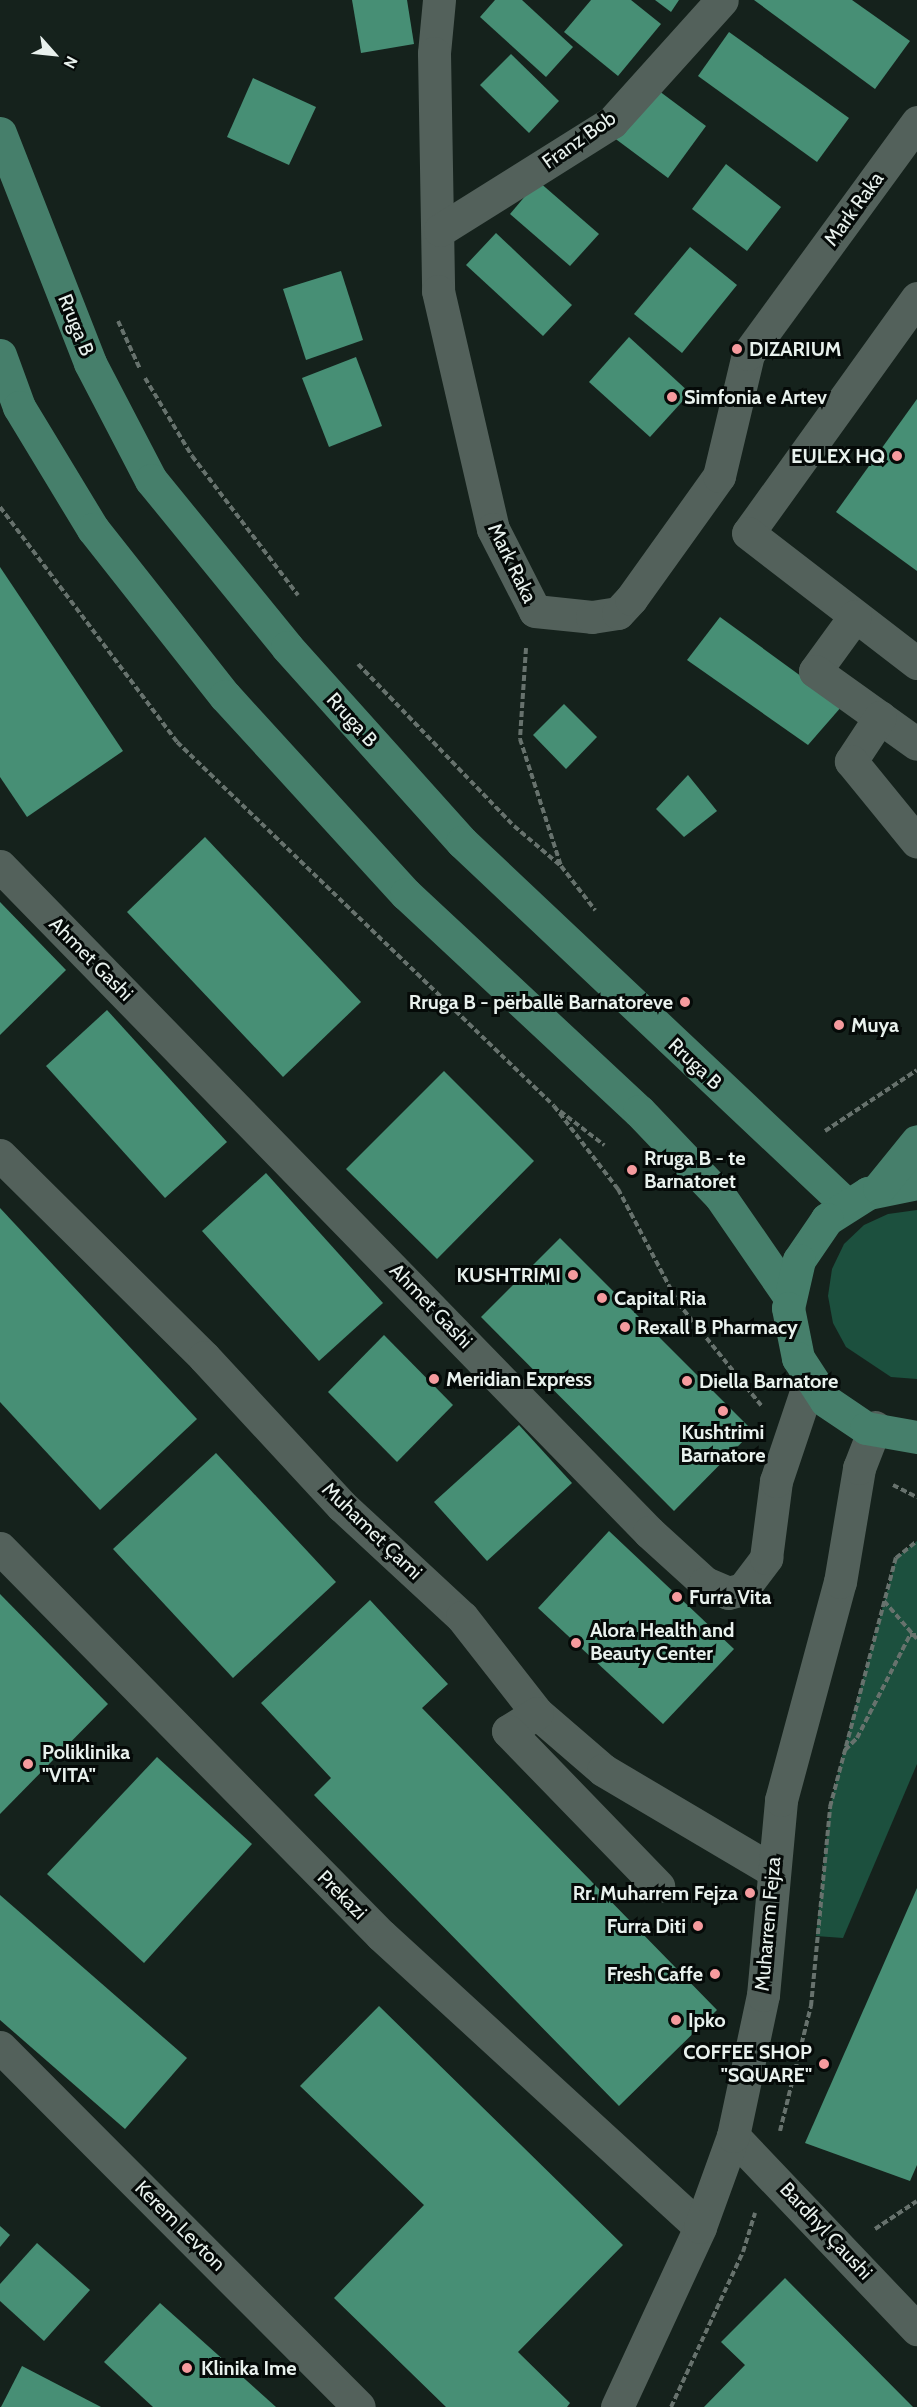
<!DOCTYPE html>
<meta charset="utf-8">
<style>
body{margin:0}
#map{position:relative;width:917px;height:2407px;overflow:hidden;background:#15221c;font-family:Cabin,sans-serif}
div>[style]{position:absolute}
.green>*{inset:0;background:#1c503e}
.building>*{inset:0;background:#478f75}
.path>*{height:4px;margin-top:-2px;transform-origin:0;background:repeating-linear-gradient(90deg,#67726d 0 6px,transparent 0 9px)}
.minor>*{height:33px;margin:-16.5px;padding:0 16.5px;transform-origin:16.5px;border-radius:16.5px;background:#53615b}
.major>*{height:33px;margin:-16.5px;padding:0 16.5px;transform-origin:16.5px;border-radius:16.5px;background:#467f6b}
.dots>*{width:16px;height:16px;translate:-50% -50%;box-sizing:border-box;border:3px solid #050a08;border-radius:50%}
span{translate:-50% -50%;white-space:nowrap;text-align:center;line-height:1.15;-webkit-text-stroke:6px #050a08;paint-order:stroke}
.street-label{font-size:20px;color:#e8f1ed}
.poi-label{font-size:20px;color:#e8f1ed;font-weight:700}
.left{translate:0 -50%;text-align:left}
.right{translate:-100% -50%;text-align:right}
.north{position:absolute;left:24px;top:24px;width:60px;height:60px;-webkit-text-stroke:4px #050a08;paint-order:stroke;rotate:117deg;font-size:16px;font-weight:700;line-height:24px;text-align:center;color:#e8f1ed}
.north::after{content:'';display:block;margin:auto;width:21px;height:27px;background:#e8f1ed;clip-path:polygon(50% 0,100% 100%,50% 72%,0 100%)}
</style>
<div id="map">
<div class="green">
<i style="clip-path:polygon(917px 1210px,917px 1379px,891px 1377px,846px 1347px,833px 1323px,828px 1296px,832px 1269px,844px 1244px,864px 1225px,888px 1214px)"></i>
<i style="clip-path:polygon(917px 1541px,917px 1764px,843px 1938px,816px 1936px,830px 1807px,843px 1752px,896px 1558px)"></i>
</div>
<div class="building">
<i style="clip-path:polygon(352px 0,407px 0,414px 44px,361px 53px)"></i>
<i style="clip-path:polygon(495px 0,522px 0,573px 47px,546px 77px,480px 17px)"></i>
<i style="clip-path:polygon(591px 0,631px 0,661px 24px,618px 76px,564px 32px)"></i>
<i style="clip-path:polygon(655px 0,679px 0,671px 12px)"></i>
<i style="clip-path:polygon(754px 0,852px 0,910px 41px,875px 89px)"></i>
<i style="clip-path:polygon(729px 32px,849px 118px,817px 162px,698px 76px)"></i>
<i style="clip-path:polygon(511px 54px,559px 101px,529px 133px,480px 85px)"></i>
<i style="clip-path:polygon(253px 78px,316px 107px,289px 165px,227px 137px)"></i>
<i style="clip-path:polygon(651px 85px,706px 126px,668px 178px,613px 137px)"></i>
<i style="clip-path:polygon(726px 164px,781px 207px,747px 251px,692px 209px)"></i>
<i style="clip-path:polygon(538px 181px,599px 234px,570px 266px,510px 214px)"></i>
<i style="clip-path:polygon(496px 233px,572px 305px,543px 336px,466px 265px)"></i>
<i style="clip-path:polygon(690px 247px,737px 285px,682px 353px,634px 314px)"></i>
<i style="clip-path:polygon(341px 271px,363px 340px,306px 360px,283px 289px)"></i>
<i style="clip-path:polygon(629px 337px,690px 393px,650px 437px,589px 382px)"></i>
<i style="clip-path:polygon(356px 357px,382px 426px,329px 447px,302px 378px)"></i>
<i style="clip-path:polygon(917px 399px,917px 571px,836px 512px)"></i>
<i style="clip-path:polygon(0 567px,123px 751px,27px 817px,0 777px)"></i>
<i style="clip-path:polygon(720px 617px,842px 706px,808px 745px,687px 660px)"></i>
<i style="clip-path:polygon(564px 704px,597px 737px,566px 769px,533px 735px)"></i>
<i style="clip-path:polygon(688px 775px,717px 811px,684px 837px,656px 809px)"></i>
<i style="clip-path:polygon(205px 837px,361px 1002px,283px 1077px,127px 912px)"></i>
<i style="clip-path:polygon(0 902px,66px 970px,0 1035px)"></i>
<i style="clip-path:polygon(107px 1010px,227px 1142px,165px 1198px,46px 1066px)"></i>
<i style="clip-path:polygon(444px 1071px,534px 1161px,437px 1259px,346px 1169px)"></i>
<i style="clip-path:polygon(266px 1173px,383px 1303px,319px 1361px,202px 1231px)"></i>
<i style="clip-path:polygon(0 1208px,197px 1419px,100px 1510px,0 1402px)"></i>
<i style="clip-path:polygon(560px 1238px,753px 1431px,674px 1511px,481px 1317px)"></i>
<i style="clip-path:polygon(384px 1335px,453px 1405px,397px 1462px,328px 1392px)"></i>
<i style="clip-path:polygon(519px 1425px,572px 1483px,487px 1561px,434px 1502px)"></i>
<i style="clip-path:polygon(216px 1453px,336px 1582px,233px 1678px,113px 1549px)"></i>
<i style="clip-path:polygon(609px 1531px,734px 1649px,663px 1724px,538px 1608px)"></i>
<i style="clip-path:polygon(0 1594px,108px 1704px,0 1814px)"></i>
<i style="clip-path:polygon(370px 1600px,448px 1684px,422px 1708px,717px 2010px,619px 2106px,314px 1795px,331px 1778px,261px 1703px)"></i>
<i style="clip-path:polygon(157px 1757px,252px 1844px,144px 1963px,47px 1874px)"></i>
<i style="clip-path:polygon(917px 1888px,917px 2165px,910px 2181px,805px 2143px)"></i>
<i style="clip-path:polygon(0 1895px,187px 2058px,125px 2129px,0 2020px)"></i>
<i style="clip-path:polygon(379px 2006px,623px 2245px,518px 2352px,570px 2403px,567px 2407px,446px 2407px,334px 2298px,424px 2205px,300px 2086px)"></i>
<i style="clip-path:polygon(0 2226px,10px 2235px,0 2247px)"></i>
<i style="clip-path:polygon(37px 2243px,90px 2290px,44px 2341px,0 2301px,0 2284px)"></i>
<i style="clip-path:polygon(785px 2278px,913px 2407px,704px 2407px,745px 2365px,721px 2342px)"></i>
<i style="clip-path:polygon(160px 2303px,276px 2407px,153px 2407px,104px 2362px)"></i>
<i style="clip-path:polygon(22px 2366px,101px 2407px,1px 2407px)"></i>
</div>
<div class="path">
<i style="left:118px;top:321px;width:53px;rotate:65.4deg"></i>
<i style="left:145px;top:378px;width:91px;rotate:58.9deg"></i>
<i style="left:192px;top:456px;width:175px;rotate:52.7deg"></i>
<i style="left:0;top:507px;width:294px;rotate:53deg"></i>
<i style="left:177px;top:742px;width:524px;rotate:43.99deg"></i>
<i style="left:554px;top:1106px;width:105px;rotate:52.4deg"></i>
<i style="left:618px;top:1189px;width:129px;rotate:62.2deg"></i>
<i style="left:678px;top:1303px;width:132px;rotate:50.9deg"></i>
<i style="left:526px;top:648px;width:91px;rotate:93.8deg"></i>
<i style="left:520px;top:739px;width:133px;rotate:72.1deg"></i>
<i style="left:561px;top:866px;width:56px;rotate:52.3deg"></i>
<i style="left:358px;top:664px;width:225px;rotate:46.1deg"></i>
<i style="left:514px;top:826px;width:62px;rotate:40.4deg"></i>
<i style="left:560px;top:1111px;width:56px;rotate:37.7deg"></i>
<i style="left:825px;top:1131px;width:110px;rotate:-33.5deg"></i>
<i style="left:893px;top:1485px;width:27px;rotate:27deg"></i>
<i style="left:884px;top:1601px;width:50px;rotate:49deg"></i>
<i style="left:845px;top:1750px;width:17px;rotate:-45deg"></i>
<i style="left:857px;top:1738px;width:116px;rotate:-62.8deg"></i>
<i style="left:910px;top:1635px;width:7px"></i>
<i style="left:780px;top:2131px;width:129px;rotate:-76.1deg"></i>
<i style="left:811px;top:2006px;width:200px;rotate:-84.5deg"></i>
<i style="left:830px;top:1807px;width:258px;rotate:-75.2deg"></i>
<i style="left:896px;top:1558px;width:27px;rotate:-39deg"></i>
<i style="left:875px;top:2229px;width:50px;rotate:-33.7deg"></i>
<i style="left:671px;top:2407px;width:171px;rotate:-65.1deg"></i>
<i style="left:743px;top:2252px;width:41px;rotate:-72.9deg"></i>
</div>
<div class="minor">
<i style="left:439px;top:0;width:53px;rotate:95.4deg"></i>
<i style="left:434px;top:53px;width:238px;rotate:89deg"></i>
<i style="left:438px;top:291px;width:244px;rotate:77deg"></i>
<i style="left:493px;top:529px;width:92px;rotate:62.9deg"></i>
<i style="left:535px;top:611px;width:57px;rotate:6deg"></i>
<i style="left:592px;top:617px;width:26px;rotate:-9deg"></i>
<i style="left:618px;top:613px;width:19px;rotate:-47deg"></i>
<i style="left:631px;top:599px;width:151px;rotate:-54.4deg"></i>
<i style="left:719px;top:476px;width:125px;rotate:-76.6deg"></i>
<i style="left:748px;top:354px;width:287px;rotate:-53.9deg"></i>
<i style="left:440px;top:230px;width:203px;rotate:-32.1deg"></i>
<i style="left:612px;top:122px;width:164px;rotate:-48deg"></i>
<i style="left:917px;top:298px;width:289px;rotate:125.7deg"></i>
<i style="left:748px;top:533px;width:213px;rotate:37.6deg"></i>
<i style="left:855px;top:616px;width:68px;rotate:126deg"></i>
<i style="left:815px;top:671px;width:125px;rotate:35.6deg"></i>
<i style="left:880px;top:717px;width:53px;rotate:123.4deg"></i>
<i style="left:851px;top:761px;width:104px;rotate:50.8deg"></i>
<i style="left:0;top:866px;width:930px;rotate:45.74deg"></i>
<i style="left:649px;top:1532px;width:76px;rotate:42.3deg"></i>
<i style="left:705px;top:1583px;width:25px;rotate:23deg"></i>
<i style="left:728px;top:1593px;width:16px;rotate:-15deg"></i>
<i style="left:743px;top:1589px;width:39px;rotate:-53deg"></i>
<i style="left:766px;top:1558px;width:78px;rotate:-82.6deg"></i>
<i style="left:776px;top:1481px;width:107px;rotate:-71.4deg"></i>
<i style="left:0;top:1155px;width:287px;rotate:44.7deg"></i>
<i style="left:204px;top:1357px;width:203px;rotate:47.2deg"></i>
<i style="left:342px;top:1506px;width:163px;rotate:42.8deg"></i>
<i style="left:462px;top:1617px;width:122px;rotate:52deg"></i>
<i style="left:537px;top:1713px;width:87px;rotate:40.8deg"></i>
<i style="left:603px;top:1770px;width:196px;rotate:30.6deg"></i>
<i style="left:0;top:1548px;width:543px;rotate:45.45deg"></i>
<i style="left:381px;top:1935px;width:432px;rotate:42.5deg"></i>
<i style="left:537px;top:1713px;width:34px;rotate:148deg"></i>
<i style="left:508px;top:1731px;width:216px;rotate:45.9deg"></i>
<i style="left:0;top:2047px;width:508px;rotate:45.08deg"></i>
<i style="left:733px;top:2136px;width:267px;rotate:46.4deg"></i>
<i style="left:617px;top:2407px;width:198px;rotate:-65.2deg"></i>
<i style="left:700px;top:2227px;width:97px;rotate:-70.1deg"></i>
<i style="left:733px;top:2136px;width:144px;rotate:-78deg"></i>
<i style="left:763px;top:1995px;width:196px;rotate:-84.7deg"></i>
<i style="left:781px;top:1800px;width:226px;rotate:-74.9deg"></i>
<i style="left:840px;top:1582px;width:116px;rotate:-80.5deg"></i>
<i style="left:859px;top:1468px;width:44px;rotate:-68.7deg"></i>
</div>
<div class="major">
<i style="left:0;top:133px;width:247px;rotate:68.6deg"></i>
<i style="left:90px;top:363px;width:132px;rotate:62.5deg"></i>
<i style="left:151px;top:480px;width:215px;rotate:50.8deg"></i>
<i style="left:287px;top:647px;width:262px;rotate:48.1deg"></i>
<i style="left:462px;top:842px;width:528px;rotate:43.31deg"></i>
<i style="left:0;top:355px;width:55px;rotate:69.9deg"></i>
<i style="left:19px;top:407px;width:143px;rotate:58.8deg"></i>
<i style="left:93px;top:529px;width:213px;rotate:51.7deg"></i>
<i style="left:225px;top:696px;width:268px;rotate:47.6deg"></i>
<i style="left:406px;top:894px;width:318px;rotate:43deg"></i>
<i style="left:639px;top:1111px;width:117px;rotate:46.4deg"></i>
<i style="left:720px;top:1196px;width:121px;rotate:55.4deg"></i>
<i style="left:917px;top:1183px;width:50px;rotate:168.5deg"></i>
<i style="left:868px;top:1193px;width:49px;rotate:147.6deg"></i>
<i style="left:827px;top:1219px;width:50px;rotate:124.3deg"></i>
<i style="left:799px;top:1260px;width:49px;rotate:102.9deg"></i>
<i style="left:788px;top:1308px;width:51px;rotate:78.7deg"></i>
<i style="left:798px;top:1358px;width:51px;rotate:56.9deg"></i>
<i style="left:826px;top:1401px;width:48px;rotate:34deg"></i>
<i style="left:866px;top:1428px;width:52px;rotate:10deg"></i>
<i style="left:879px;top:1188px;width:60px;rotate:-51deg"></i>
</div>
<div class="dots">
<i style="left:737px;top:349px;background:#f59b9e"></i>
<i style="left:672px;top:397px;background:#f59b9e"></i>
<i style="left:897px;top:456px;background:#f59b9e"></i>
<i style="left:685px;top:1002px;background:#f59b9e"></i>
<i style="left:839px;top:1025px;background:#f59b9e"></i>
<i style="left:632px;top:1170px;background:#f59b9e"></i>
<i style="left:573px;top:1275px;background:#f59b9e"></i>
<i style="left:602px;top:1298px;background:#f59b9e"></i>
<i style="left:625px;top:1327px;background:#f59b9e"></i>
<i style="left:434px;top:1379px;background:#f59b9e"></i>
<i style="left:687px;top:1381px;background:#f59b9e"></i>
<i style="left:723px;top:1411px;background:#f59b9e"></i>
<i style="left:677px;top:1597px;background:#f59b9e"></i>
<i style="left:576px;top:1643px;background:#f59b9e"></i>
<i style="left:28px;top:1764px;background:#f59b9e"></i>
<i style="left:750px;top:1893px;background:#f59b9e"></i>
<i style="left:698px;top:1926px;background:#f59b9e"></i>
<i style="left:715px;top:1974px;background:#f59b9e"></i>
<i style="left:676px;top:2020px;background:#f59b9e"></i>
<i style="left:824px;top:2064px;background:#f59b9e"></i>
<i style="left:187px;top:2368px;background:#f59b9e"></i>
</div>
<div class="street-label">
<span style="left:579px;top:140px;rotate:-35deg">Franz Bob</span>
<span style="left:854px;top:209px;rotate:-54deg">Mark Raka</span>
<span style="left:76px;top:325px;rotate:68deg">Rruga B</span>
<span style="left:512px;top:563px;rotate:64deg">Mark Raka</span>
<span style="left:352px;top:720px;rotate:48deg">Rruga B</span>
<span style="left:91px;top:959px;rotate:45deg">Ahmet Gashi</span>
<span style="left:695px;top:1064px;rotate:43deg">Rruga B</span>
<span style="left:431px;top:1306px;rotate:46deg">Ahmet Gashi</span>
<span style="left:372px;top:1531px;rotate:44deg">Muhamet Çami</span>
<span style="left:342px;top:1895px;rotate:45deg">Prekazi</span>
<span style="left:768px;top:1924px;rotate:-85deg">Muharrem Fejza</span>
<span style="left:180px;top:2226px;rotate:45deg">Kerem Levton</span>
<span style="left:826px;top:2231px;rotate:47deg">Bardhyl Çaushi</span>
</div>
<div class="poi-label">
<span class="left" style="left:749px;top:349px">DIZARIUM</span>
<span class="left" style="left:684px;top:397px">Simfonia e Artev</span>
<span class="right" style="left:885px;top:456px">EULEX HQ</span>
<span class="right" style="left:673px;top:1002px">Rruga B - përballë Barnatoreve</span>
<span class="left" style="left:851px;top:1025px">Muya</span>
<span class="left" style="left:644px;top:1170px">Rruga B - te<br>Barnatoret</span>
<span class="right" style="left:561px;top:1275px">KUSHTRIMI</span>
<span class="left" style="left:614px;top:1298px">Capital Ria</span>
<span class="left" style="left:637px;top:1327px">Rexall B Pharmacy</span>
<span class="left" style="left:446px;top:1379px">Meridian Express</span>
<span class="left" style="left:699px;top:1381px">Diella Barnatore</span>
<span style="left:723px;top:1444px">Kushtrimi<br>Barnatore</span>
<span class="left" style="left:689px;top:1597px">Furra Vita</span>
<span class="left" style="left:590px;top:1642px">Alora Health and<br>Beauty Center</span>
<span class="left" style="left:42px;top:1764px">Poliklinika<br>"VITA"</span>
<span class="right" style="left:738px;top:1893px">Rr. Muharrem Fejza</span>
<span class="right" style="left:686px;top:1926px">Furra Diti</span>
<span class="right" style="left:703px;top:1974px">Fresh Caffe</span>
<span class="left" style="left:688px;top:2020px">Ipko</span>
<span class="right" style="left:812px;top:2064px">COFFEE SHOP<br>"SQUARE"</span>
<span class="left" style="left:201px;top:2368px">Klinika Ime</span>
</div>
<div class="north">N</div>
</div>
